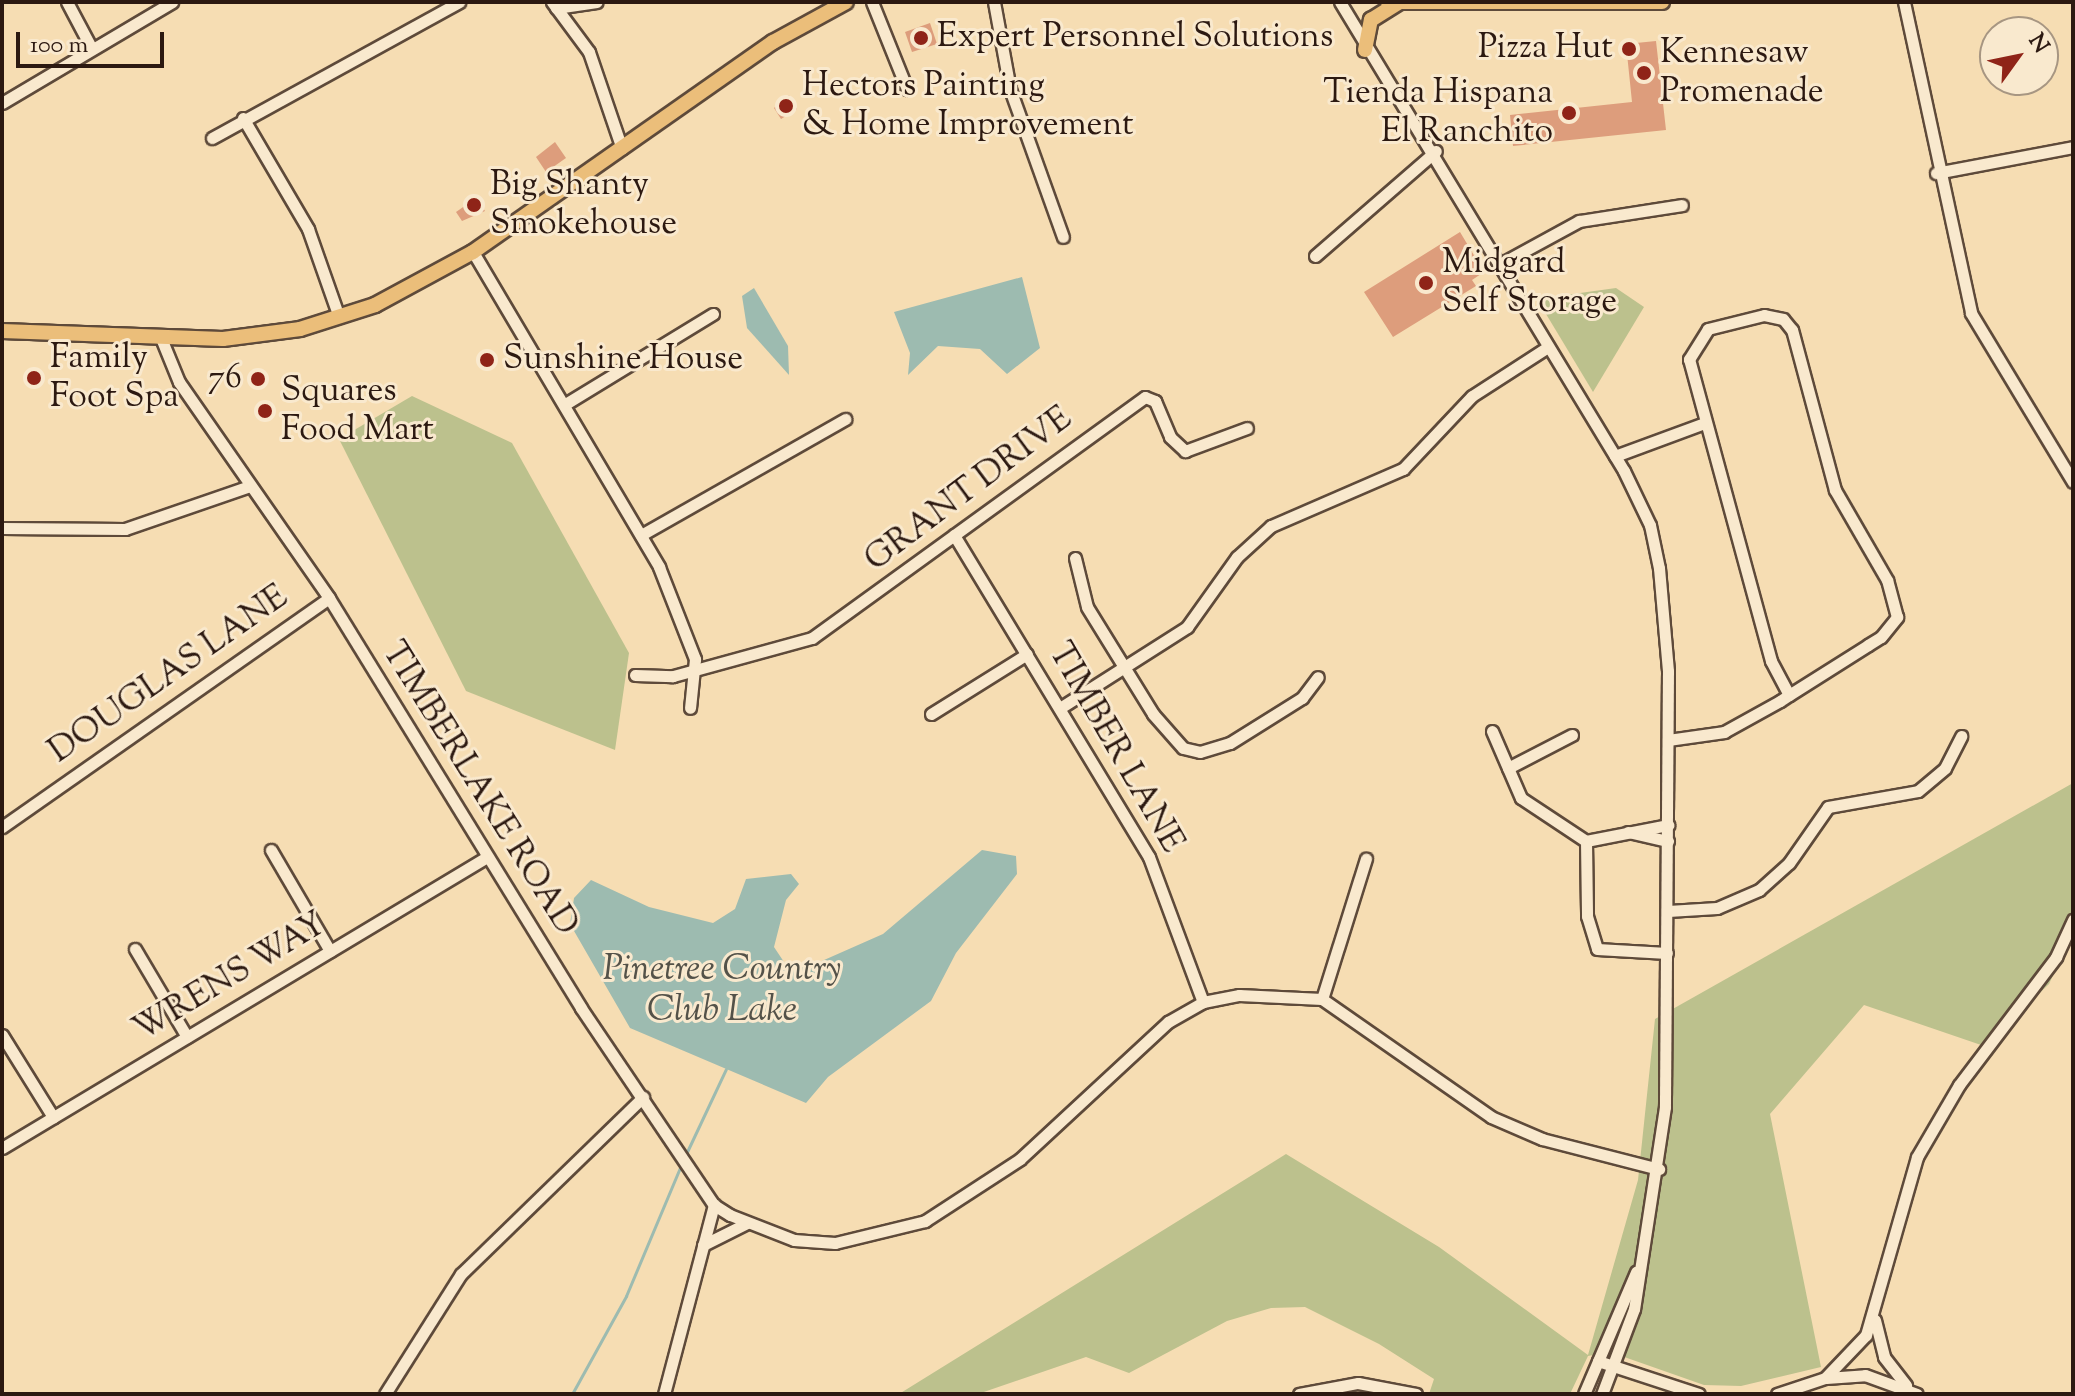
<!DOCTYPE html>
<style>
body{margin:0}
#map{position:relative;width:2075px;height:1396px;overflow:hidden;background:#f6ddb3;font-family:"Sorts Mill Goudy",serif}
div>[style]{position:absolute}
.green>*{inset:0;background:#bcc18d}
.water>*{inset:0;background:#9dbbb0}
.stream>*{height:3px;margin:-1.5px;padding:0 1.5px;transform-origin:1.5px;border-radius:1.5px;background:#9dbbb0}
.building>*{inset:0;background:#dd9d7c}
.roads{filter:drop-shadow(2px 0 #5e4a3a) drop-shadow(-2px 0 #5e4a3a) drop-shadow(0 2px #5e4a3a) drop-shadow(0 -2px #5e4a3a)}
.minor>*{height:11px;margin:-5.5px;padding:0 5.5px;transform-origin:5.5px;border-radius:5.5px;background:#f9e9ce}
.major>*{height:14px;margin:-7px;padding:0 7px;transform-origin:7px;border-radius:7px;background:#ebbe7a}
.dots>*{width:22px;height:22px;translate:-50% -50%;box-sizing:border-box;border:4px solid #f9e9ce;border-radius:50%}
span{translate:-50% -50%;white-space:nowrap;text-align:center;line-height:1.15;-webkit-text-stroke:6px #f9e9ce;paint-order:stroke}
.poi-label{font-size:34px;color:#2c1911}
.left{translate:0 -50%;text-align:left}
.right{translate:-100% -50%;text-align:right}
.street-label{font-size:34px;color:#2c1911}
.water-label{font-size:36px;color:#545249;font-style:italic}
.frame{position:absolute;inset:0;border:4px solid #2c1911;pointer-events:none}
.north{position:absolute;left:1979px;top:16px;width:80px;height:80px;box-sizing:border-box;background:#f9e9ce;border:2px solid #a79682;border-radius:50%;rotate:57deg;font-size:22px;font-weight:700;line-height:32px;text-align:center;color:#2c1911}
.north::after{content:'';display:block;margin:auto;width:28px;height:36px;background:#8f2418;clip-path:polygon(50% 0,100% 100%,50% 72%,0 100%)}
.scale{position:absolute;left:16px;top:32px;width:148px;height:36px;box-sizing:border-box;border:4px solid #2c1911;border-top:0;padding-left:10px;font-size:24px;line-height:28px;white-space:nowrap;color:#2c1911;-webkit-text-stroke:6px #f9e9ce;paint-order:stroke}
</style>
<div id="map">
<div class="green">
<i style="clip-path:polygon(1616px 288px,1644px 307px,1593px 392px,1537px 299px)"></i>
<i style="clip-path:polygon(412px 396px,512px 443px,629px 653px,615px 750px,466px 691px,339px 439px)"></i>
<i style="clip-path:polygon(2073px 783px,2073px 932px,2049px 984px,1984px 1046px,1864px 1005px,1770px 1114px,1821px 1367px,1741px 1386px,1704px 1385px,1610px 1352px,1588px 1356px,1570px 1394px,1429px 1394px,1434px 1379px,1379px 1344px,1305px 1307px,1271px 1308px,1227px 1321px,1129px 1373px,1086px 1357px,978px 1394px,899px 1394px,1286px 1154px,1439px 1247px,1588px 1355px,1638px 1180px,1655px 1019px)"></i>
</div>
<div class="water">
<i style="clip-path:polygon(1022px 277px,1040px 348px,1007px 374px,980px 349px,938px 346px,908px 375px,910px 353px,894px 312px)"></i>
<i style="clip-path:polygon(754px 288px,788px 346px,789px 375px,747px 328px,742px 296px)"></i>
<i style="clip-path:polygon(982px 850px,1016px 856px,1017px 874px,956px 953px,931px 1001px,828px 1077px,806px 1103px,630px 1028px,570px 924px,574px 898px,591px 880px,649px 907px,713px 923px,735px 909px,746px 879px,791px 874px,799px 884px,786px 900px,774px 947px,784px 962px,806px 968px,883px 934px)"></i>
</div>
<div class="stream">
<i style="left:685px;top:1156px;width:96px;rotate:-64.8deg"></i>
<i style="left:572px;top:1394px;width:112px;rotate:-61.1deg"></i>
<i style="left:626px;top:1296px;width:144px;rotate:-67.2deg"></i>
</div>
<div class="building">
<i style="clip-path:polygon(930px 23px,937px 44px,912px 52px,905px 32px)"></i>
<i style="clip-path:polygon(1656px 41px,1666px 130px,1513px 146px,1510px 115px,1632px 102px,1626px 44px)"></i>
<i style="clip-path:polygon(789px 95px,797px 109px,781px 119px,774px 108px)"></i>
<i style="clip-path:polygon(555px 142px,566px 158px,546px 172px,536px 157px)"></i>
<i style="clip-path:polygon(476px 198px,485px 211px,462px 221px,456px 212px)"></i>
<i style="clip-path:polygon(1460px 232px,1484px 272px,1472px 280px,1476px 286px,1393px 337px,1364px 292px)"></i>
</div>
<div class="roads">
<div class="minor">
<i style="left:67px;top:2px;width:53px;rotate:62deg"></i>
<i style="left:552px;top:2px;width:62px;rotate:53.5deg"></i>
<i style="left:589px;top:52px;width:102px;rotate:71.2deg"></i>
<i style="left:872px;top:2px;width:94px;rotate:68.1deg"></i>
<i style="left:994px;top:2px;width:88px;rotate:79.6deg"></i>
<i style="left:1010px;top:89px;width:157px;rotate:70.3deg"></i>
<i style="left:1340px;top:2px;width:548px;rotate:58.8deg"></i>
<i style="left:1624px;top:471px;width:60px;rotate:64.3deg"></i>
<i style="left:1650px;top:525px;width:44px;rotate:78.2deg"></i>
<i style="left:1659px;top:568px;width:103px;rotate:85deg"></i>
<i style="left:1668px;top:671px;width:436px;rotate:90.4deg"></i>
<i style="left:1665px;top:1107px;width:204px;rotate:98.7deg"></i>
<i style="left:1634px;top:1309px;width:91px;rotate:110.6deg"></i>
<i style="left:1904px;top:2px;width:318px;rotate:77.8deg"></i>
<i style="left:1971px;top:313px;width:197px;rotate:58.9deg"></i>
<i style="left:556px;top:8px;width:41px;rotate:-8.3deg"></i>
<i style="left:2px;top:103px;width:198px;rotate:-30.7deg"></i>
<i style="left:243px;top:118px;width:129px;rotate:59.6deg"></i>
<i style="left:308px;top:229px;width:93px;rotate:70.6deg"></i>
<i style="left:212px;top:138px;width:282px;rotate:-28.8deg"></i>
<i style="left:1936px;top:173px;width:139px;rotate:-10.7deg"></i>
<i style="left:473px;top:252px;width:366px;rotate:59.4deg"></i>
<i style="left:659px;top:567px;width:99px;rotate:68.6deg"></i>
<i style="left:695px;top:659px;width:49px;rotate:95.8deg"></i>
<i style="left:1315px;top:256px;width:160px;rotate:-41deg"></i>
<i style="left:1502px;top:263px;width:88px;rotate:-28.6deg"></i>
<i style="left:1579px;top:221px;width:104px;rotate:-8.8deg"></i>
<i style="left:161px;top:338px;width:48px;rotate:67.8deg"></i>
<i style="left:179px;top:382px;width:263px;rotate:55.2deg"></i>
<i style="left:329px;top:598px;width:481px;rotate:58.4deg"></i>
<i style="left:581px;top:1008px;width:238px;rotate:56deg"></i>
<i style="left:714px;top:1205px;width:19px;rotate:32deg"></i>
<i style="left:730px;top:1215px;width:69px;rotate:21.3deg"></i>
<i style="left:794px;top:1240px;width:41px;rotate:4.2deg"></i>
<i style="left:835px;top:1243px;width:93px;rotate:-13.7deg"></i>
<i style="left:925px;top:1221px;width:113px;rotate:-33.1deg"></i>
<i style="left:1020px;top:1159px;width:202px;rotate:-42.8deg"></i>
<i style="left:1168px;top:1022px;width:40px;rotate:-29.7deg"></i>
<i style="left:1203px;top:1002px;width:37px;rotate:-11deg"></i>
<i style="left:1239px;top:995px;width:83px;rotate:2.8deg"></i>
<i style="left:1322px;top:999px;width:206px;rotate:34.9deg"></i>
<i style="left:1491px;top:1117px;width:56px;rotate:23.3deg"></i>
<i style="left:1542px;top:1139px;width:121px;rotate:14.4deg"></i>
<i style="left:567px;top:403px;width:171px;rotate:-31.4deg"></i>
<i style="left:1615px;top:456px;width:95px;rotate:-20.3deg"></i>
<i style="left:2px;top:528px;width:123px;rotate:0.5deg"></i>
<i style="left:125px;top:529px;width:132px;rotate:-19deg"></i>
<i style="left:641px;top:535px;width:235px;rotate:-29.6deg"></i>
<i style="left:954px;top:535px;width:376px;rotate:58.8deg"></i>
<i style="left:1149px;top:857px;width:155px;rotate:69.6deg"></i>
<i style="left:1075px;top:558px;width:50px;rotate:76.2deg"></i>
<i style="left:1087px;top:607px;width:126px;rotate:58.3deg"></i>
<i style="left:1153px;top:714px;width:45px;rotate:48.6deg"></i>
<i style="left:1183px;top:748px;width:17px;rotate:13deg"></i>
<i style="left:1200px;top:752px;width:31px;rotate:-17deg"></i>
<i style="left:1230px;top:743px;width:85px;rotate:-32deg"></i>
<i style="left:1302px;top:698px;width:26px;rotate:-53deg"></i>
<i style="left:635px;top:675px;width:38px;rotate:2deg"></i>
<i style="left:673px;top:676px;width:144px;rotate:-15.3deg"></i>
<i style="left:812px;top:638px;width:411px;rotate:-35.9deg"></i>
<i style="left:1145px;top:397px;width:11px;rotate:22deg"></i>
<i style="left:1155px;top:401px;width:39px;rotate:67deg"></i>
<i style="left:1170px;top:437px;width:21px;rotate:43deg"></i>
<i style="left:1185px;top:451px;width:66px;rotate:-20.4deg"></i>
<i style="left:1060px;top:708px;width:151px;rotate:-32.5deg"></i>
<i style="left:1187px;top:627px;width:86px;rotate:-54.5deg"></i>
<i style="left:1237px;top:557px;width:46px;rotate:-42.4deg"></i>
<i style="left:1271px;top:526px;width:144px;rotate:-23.4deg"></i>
<i style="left:1403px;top:469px;width:100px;rotate:-46.6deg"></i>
<i style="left:1472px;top:396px;width:90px;rotate:-32.8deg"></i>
<i style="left:931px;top:714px;width:113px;rotate:-32deg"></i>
<i style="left:1492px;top:731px;width:73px;rotate:66.6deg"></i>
<i style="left:1521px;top:798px;width:78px;rotate:33.5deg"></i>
<i style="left:1586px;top:841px;width:84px;rotate:-11deg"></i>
<i style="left:1668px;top:740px;width:57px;rotate:-8.1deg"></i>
<i style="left:1724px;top:732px;width:64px;rotate:-29deg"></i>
<i style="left:1780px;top:701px;width:11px;rotate:-34deg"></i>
<i style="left:1789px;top:695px;width:93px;rotate:-32.3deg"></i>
<i style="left:1868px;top:645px;width:15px;rotate:-32deg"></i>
<i style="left:1881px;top:637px;width:26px;rotate:-51deg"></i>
<i style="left:1897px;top:617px;width:38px;rotate:-105deg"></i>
<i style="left:1887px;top:580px;width:104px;rotate:-120deg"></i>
<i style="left:1835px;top:490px;width:166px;rotate:-105deg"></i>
<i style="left:1792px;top:330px;width:14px;rotate:-129deg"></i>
<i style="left:1783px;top:319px;width:19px;rotate:-168deg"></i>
<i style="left:1764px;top:315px;width:58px;rotate:166deg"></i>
<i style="left:1708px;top:329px;width:36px;rotate:122deg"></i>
<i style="left:1689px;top:359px;width:313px;rotate:74.8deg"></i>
<i style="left:1771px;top:661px;width:38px;rotate:62deg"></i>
<i style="left:1508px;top:768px;width:72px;rotate:-27.3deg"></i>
<i style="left:2px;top:827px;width:399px;rotate:-35deg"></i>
<i style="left:1628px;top:832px;width:41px;rotate:12.7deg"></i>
<i style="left:1586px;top:841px;width:75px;rotate:89.2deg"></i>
<i style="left:1587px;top:916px;width:34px;rotate:73deg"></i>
<i style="left:1597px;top:949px;width:70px;rotate:3.3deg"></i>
<i style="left:271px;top:850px;width:117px;rotate:59.7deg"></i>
<i style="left:1668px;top:911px;width:49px;rotate:-3.5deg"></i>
<i style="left:1717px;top:908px;width:46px;rotate:-23.2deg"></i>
<i style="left:1759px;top:890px;width:40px;rotate:-42deg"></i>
<i style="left:1789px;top:863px;width:68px;rotate:-55.1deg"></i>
<i style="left:1828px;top:807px;width:91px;rotate:-10.1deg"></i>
<i style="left:1918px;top:791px;width:35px;rotate:-40deg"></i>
<i style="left:1945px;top:768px;width:36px;rotate:-63deg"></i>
<i style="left:135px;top:949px;width:102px;rotate:59.4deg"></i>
<i style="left:1322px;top:999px;width:147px;rotate:-72.6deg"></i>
<i style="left:2px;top:1035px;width:97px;rotate:58.1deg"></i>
<i style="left:2px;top:1148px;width:566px;rotate:-30.96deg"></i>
<i style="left:703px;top:1245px;width:49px;rotate:-26.6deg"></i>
<i style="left:1875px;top:1320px;width:38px;rotate:76deg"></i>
<i style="left:1884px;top:1357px;width:36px;rotate:52deg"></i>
<i style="left:1598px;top:1361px;width:106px;rotate:18.1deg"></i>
<i style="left:1826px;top:1378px;width:39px;rotate:-4deg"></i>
<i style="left:1865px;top:1375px;width:55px;rotate:20.1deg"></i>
<i style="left:385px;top:1394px;width:142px;rotate:-57.7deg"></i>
<i style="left:461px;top:1274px;width:254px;rotate:-44.2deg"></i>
<i style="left:664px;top:1394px;width:196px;rotate:-75.2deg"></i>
<i style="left:1299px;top:1394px;width:60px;rotate:-10.6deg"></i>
<i style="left:1358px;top:1383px;width:59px;rotate:10.7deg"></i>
<i style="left:1584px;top:1394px;width:133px;rotate:-66.9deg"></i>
<i style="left:1777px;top:1394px;width:51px;rotate:-18.4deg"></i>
<i style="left:1825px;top:1378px;width:59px;rotate:-46.4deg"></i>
<i style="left:1866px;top:1335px;width:185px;rotate:-74deg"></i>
<i style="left:1917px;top:1157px;width:83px;rotate:-59.7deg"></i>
<i style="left:1959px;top:1085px;width:161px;rotate:-52.8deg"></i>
<i style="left:2056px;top:957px;width:41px;rotate:-65.3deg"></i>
</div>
<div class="major">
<i style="left:1388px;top:2px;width:274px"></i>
<i style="left:1365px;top:50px;width:31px;rotate:-79deg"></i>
<i style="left:1371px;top:20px;width:32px;rotate:-32deg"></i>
<i style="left:2px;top:331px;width:221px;rotate:2.1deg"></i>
<i style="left:223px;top:339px;width:78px;rotate:-7.4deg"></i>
<i style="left:300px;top:329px;width:79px;rotate:-17.7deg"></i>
<i style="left:375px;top:305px;width:111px;rotate:-28.4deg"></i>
<i style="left:473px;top:252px;width:366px;rotate:-35deg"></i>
<i style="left:773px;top:42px;width:83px;rotate:-28.7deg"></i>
</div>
</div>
<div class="dots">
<i style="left:921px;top:38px;background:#8f2418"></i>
<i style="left:1629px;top:49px;background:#8f2418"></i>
<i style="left:1644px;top:73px;background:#8f2418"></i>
<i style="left:786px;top:106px;background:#8f2418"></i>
<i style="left:1569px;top:113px;background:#8f2418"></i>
<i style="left:474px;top:205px;background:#8f2418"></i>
<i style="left:1426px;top:283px;background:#8f2418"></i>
<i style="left:487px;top:360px;background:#8f2418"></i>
<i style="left:34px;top:378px;background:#8f2418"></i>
<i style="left:258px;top:379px;background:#8f2418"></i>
<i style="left:265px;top:411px;background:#8f2418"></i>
</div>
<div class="poi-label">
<span class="left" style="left:937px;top:38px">Expert Personnel Solutions</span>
<span class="right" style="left:1613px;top:49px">Pizza Hut</span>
<span class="left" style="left:1660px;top:73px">Kennesaw<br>Promenade</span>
<span class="left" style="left:802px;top:106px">Hectors Painting<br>&amp; Home Improvement</span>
<span class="right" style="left:1553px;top:113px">Tienda Hispana<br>El Ranchito</span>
<span class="left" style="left:490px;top:205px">Big Shanty<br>Smokehouse</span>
<span class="left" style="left:1442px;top:283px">Midgard<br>Self Storage</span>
<span class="left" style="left:50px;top:378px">Family<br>Foot Spa</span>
<span class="left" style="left:503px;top:360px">Sunshine House</span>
<span class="right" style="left:242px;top:379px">76</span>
<span class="left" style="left:281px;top:411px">Squares<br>Food Mart</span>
</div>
<div class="street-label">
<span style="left:969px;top:490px;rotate:-37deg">GRANT DRIVE</span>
<span style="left:169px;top:675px;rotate:-35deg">DOUGLAS LANE</span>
<span style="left:1115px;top:748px;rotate:60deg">TIMBER LANE</span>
<span style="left:479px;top:789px;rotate:58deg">TIMBERLAKE ROAD</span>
<span style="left:230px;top:978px;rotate:-31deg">WRENS WAY</span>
</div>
<div class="water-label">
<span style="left:722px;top:991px">Pinetree Country<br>Club Lake</span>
</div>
<div class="frame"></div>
<div class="north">N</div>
<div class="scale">100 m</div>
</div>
